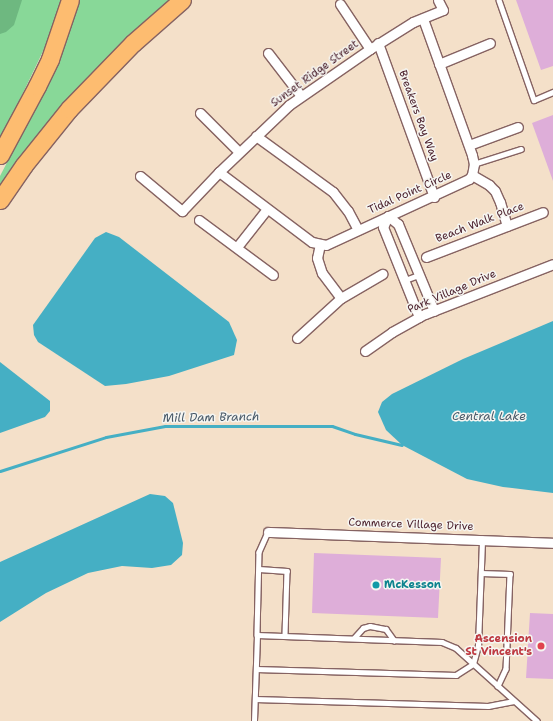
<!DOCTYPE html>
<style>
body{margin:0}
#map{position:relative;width:553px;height:721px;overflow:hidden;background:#f4e0c9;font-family:"Shantell Sans",sans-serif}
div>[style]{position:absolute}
.green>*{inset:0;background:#88d898}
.forest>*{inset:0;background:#6eb880}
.water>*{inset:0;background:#45afc4}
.stream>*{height:3px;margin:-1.5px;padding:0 1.5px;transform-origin:1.5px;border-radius:1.5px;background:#45afc4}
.building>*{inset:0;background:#deaed9}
.roads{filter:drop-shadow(1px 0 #866362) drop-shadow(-1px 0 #866362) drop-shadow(0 1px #866362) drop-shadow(0 -1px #866362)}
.service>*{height:4.5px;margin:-2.25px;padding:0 2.25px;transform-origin:2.25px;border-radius:2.25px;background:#fff}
.minor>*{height:9px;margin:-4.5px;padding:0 4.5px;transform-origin:4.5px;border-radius:4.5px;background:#fff}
.motorway>*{height:17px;margin:-8.5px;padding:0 8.5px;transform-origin:8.5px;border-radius:8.5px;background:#fdbc70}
.dots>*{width:11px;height:11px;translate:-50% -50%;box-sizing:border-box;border:2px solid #f6f6f2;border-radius:50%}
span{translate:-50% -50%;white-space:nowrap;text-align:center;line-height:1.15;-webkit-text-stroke:3px #f6f6f2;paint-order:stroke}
.street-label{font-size:11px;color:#4a1f2b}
.culture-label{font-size:11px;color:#0d838f;font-weight:700}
.left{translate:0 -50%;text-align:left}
.health-label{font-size:11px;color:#be3a42;font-weight:700}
.right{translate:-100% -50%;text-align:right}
.water-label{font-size:12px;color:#485968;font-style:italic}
</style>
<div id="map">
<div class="green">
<i style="clip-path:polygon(0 0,61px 0,46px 45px,0 141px)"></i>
<i style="clip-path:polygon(78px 0,176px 0,0 193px,0 176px,53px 74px,65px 45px)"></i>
</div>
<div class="forest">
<i style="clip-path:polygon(0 0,22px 0,14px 25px,6px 32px,0 34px)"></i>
</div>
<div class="water">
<i style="clip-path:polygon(106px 232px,119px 237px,229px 322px,237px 340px,234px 355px,169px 376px,126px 384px,105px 386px,38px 342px,34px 335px,33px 325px,95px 238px)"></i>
<i style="clip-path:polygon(553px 321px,553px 493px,503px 487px,467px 479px,402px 445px,386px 430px,378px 412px,382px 402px,392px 394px,463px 359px)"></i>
<i style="clip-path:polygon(0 362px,50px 401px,50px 411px,45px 417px,0 433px)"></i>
<i style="clip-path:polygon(150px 494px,165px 496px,173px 503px,183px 543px,182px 555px,171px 565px,152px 568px,122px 566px,88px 573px,46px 593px,0 622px,0 562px)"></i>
</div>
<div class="stream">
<i style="left:0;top:471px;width:111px;rotate:-17.8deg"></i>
<i style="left:106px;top:437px;width:60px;rotate:-10.6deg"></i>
<i style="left:165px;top:426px;width:167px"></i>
<i style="left:332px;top:426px;width:24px;rotate:19deg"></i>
<i style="left:355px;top:434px;width:48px;rotate:13.2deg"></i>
</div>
<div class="building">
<i style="clip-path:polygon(516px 0,553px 0,553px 66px,541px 70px)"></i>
<i style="clip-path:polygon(553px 115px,553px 181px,532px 123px)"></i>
<i style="clip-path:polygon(314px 553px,441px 558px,438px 618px,312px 613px)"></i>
<i style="clip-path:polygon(530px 613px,553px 614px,553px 679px,526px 678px)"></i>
</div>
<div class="roads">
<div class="service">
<i style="left:499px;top:0;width:106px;rotate:70.7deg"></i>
<i style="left:534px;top:100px;width:21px;rotate:-23deg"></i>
<i style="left:474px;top:164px;width:49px;rotate:-17.7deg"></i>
<i style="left:405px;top:280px;width:15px;rotate:-20deg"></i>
<i style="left:268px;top:532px;width:22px;rotate:114deg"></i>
<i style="left:259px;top:552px;width:83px;rotate:91.4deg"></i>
<i style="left:257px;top:635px;width:185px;rotate:2.2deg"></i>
<i style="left:442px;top:642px;width:15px;rotate:23deg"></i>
<i style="left:456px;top:648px;width:109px;rotate:42deg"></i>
<i style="left:259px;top:569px;width:28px;rotate:4deg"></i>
<i style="left:287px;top:571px;width:65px;rotate:91.8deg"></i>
<i style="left:481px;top:573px;width:29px;rotate:2deg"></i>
<i style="left:510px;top:574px;width:95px;rotate:92.4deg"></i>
<i style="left:506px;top:669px;width:19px;rotate:115deg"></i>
<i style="left:354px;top:638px;width:13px;rotate:-48deg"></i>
<i style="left:363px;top:628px;width:7px;rotate:-16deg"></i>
<i style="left:370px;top:626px;width:16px;rotate:11deg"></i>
<i style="left:386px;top:629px;width:14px;rotate:54deg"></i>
<i style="left:256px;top:669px;width:200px;rotate:1.7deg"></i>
<i style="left:456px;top:675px;width:20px;rotate:-33deg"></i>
<i style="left:473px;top:664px;width:20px;rotate:-75deg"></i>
<i style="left:478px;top:645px;width:106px;rotate:-87.8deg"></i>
<i style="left:255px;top:699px;width:233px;rotate:1.7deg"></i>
<i style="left:488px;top:706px;width:26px;rotate:-11deg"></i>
<i style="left:254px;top:721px;width:86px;rotate:-88deg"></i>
</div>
<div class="minor">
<i style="left:340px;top:4px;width:54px;rotate:56.3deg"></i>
<i style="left:378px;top:43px;width:164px;rotate:70deg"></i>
<i style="left:268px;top:53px;width:54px;rotate:52.5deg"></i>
<i style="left:439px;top:64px;width:55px;rotate:-22.4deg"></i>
<i style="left:200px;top:113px;width:55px;rotate:45deg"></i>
<i style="left:256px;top:136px;width:95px;rotate:36deg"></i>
<i style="left:333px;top:192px;width:24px;rotate:52deg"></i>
<i style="left:348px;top:211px;width:21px;rotate:62deg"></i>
<i style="left:469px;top:145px;width:52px;rotate:-20.2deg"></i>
<i style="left:219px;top:172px;width:116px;rotate:37deg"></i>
<i style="left:312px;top:242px;width:14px;rotate:12deg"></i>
<i style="left:326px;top:245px;width:157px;rotate:-24.8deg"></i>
<i style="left:469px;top:179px;width:5px;rotate:-53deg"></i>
<i style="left:472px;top:175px;width:11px;rotate:-80deg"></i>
<i style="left:474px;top:164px;width:9px;rotate:-103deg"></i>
<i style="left:472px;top:155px;width:145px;rotate:-109.8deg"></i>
<i style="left:472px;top:175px;width:20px;rotate:30deg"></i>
<i style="left:489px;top:185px;width:8px;rotate:45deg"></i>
<i style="left:495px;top:191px;width:12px;rotate:66deg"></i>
<i style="left:500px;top:202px;width:25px;rotate:74deg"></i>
<i style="left:140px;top:176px;width:55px;rotate:39.8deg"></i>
<i style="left:182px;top:211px;width:54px;rotate:-46.5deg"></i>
<i style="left:219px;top:172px;width:97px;rotate:-43.7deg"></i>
<i style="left:289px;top:105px;width:98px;rotate:-34.7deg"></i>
<i style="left:370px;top:49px;width:51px;rotate:-32.1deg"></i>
<i style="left:413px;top:22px;width:32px;rotate:-22deg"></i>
<i style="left:443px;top:10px;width:11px;rotate:-117deg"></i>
<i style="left:388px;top:216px;width:12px;rotate:114deg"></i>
<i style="left:383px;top:227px;width:97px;rotate:68.2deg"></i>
<i style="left:388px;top:216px;width:13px;rotate:39deg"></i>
<i style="left:398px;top:224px;width:94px;rotate:67.5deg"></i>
<i style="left:199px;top:220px;width:92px;rotate:36.6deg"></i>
<i style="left:320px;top:244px;width:14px;rotate:102deg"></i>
<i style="left:317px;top:258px;width:16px;rotate:72deg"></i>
<i style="left:322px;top:273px;width:31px;rotate:53deg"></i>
<i style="left:237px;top:247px;width:48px;rotate:-51.7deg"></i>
<i style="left:426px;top:257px;width:125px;rotate:-21deg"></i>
<i style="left:297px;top:338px;width:59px;rotate:-42.3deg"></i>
<i style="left:341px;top:298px;width:48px;rotate:-30.3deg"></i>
<i style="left:365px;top:351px;width:33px;rotate:-35deg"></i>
<i style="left:392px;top:332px;width:38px;rotate:-29deg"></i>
<i style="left:425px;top:314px;width:137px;rotate:-21.3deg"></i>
<i style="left:268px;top:532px;width:285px;rotate:2.2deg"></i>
</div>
<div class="motorway">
<i style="left:0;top:155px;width:78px;rotate:-61.8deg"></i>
<i style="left:37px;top:86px;width:30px;rotate:-64deg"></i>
<i style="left:50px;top:59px;width:62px;rotate:-71.3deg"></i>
<i style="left:0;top:200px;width:42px;rotate:-55.6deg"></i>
<i style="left:24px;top:165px;width:72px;rotate:-51.2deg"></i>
<i style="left:69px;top:109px;width:92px;rotate:-45.9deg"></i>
<i style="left:133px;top:43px;width:65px;rotate:-41.3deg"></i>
</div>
</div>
<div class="dots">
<i style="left:376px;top:585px;background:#0f9aa8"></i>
<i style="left:541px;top:646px;background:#e0444e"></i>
</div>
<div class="street-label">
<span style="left:315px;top:74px;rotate:-36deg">Sunset Ridge Street</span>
<span style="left:418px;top:116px;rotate:70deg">Breakers Bay Way</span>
<span style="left:410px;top:193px;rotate:-24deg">Tidal Point Circle</span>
<span style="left:480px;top:223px;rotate:-21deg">Beach Walk Place</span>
<span style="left:452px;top:292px;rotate:-23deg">Park Village Drive</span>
<span style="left:411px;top:525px;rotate:2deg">Commerce Village Drive</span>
</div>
<div class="culture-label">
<span class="left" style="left:384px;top:585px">McKesson</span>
</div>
<div class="health-label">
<span class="right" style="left:532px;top:646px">Ascension<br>St Vincent's</span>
</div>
<div class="water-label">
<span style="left:489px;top:417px">Central Lake</span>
<span style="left:211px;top:418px;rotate:-1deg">Mill Dam Branch</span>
</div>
</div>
